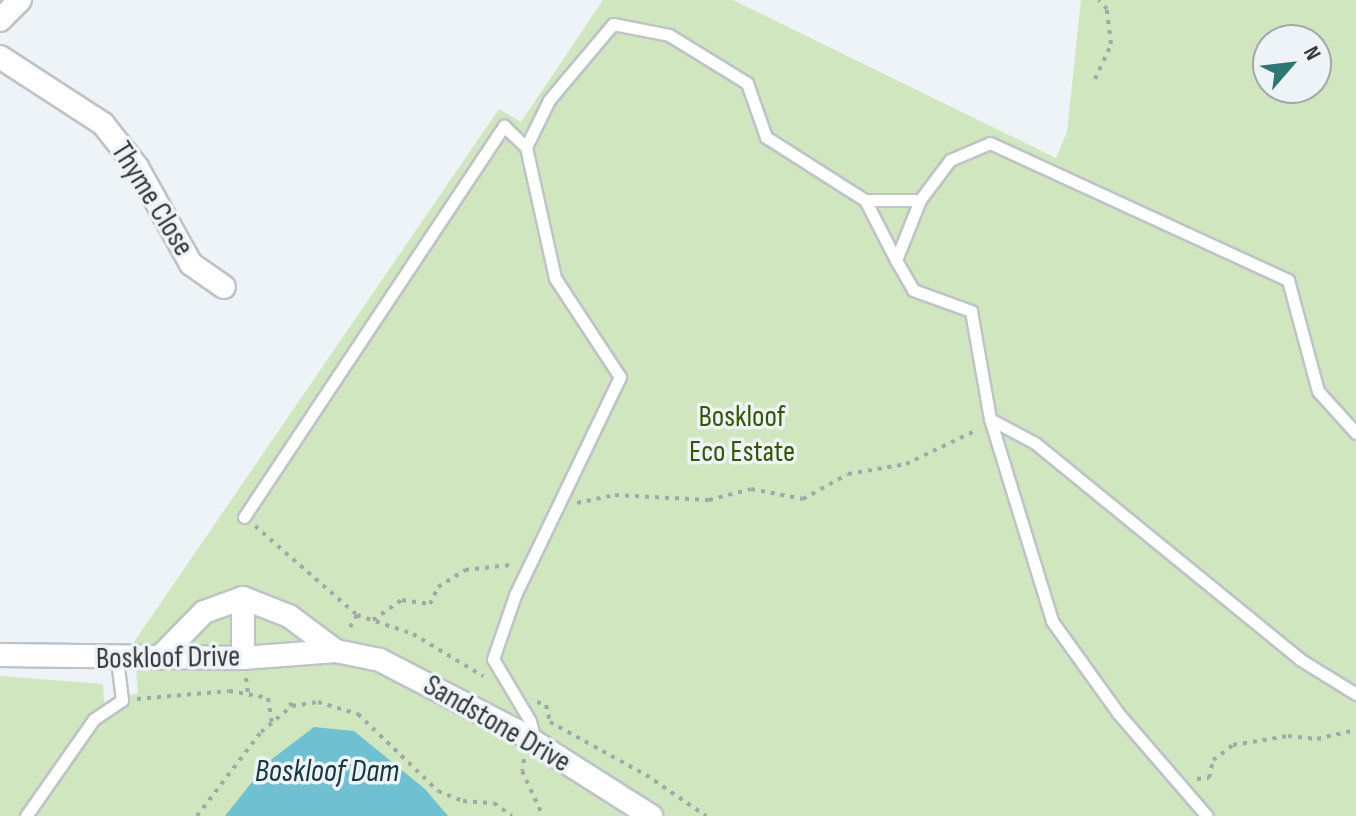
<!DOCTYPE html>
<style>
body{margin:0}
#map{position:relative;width:1356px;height:816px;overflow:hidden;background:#edf3f7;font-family:"Sofia Sans Condensed",sans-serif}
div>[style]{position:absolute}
.green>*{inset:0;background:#d0e6bf}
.water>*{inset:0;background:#6fc0d0}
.path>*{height:4px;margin-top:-2px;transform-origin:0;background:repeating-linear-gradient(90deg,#a2a7aa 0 4px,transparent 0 10px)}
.roads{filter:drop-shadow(2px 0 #bec3c7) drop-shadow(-2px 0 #bec3c7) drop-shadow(0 2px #bec3c7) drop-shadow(0 -2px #bec3c7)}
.lane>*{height:11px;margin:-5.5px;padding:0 5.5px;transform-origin:5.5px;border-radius:5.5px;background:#fff}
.street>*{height:22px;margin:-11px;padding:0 11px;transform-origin:11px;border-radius:11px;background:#fff}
span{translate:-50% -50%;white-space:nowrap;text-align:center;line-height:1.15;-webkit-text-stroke:7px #edf3f7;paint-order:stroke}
.street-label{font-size:30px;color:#353839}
.park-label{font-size:30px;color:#335600}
.water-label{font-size:32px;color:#133a41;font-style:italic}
.north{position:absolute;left:1252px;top:24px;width:80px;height:80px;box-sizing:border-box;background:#edf3f7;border:2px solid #a3a8ab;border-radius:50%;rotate:62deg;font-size:22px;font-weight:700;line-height:32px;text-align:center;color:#353839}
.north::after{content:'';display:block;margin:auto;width:28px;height:36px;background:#2f7771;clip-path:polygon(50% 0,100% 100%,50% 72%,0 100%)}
</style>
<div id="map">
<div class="green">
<i style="clip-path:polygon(evenodd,603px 0,733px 0,1056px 158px,1067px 132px,1081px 0,1356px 0,1356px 816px,0 816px,0 676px,103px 684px,104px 702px,138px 693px,134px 642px,499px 109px,521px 122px,603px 0,1268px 40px,1316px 40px,1316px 88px,1268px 88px,1268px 40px)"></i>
</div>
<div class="water">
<i style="clip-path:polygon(314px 727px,354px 731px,425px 789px,448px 816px,225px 816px,268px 762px)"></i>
</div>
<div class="path">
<i style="left:1095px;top:79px;width:38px;rotate:-65deg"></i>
<i style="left:1111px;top:44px;width:35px;rotate:-97deg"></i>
<i style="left:1107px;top:9px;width:12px;rotate:-132deg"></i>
<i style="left:577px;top:503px;width:39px;rotate:-12deg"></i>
<i style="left:615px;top:495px;width:94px;rotate:3deg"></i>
<i style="left:709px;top:500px;width:43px;rotate:-14.7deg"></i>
<i style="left:751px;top:489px;width:53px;rotate:10.9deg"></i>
<i style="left:803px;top:499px;width:51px;rotate:-29.1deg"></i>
<i style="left:848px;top:474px;width:59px;rotate:-9.8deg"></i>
<i style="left:906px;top:464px;width:79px;rotate:-25.6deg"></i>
<i style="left:255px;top:526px;width:135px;rotate:41.1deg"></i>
<i style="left:357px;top:615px;width:20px;rotate:120deg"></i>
<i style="left:357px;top:615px;width:59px;rotate:18.7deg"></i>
<i style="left:413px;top:634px;width:82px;rotate:31deg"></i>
<i style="left:373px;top:620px;width:35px;rotate:-35deg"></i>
<i style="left:402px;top:600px;width:28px;rotate:8deg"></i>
<i style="left:430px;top:604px;width:19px;rotate:-65deg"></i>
<i style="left:438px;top:587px;width:32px;rotate:-32deg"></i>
<i style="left:465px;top:570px;width:46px;rotate:-6.2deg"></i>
<i style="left:246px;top:678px;width:17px;rotate:83deg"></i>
<i style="left:137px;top:699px;width:92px;rotate:-5deg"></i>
<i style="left:229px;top:691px;width:40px;rotate:10deg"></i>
<i style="left:268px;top:698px;width:25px;rotate:81deg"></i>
<i style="left:537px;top:702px;width:9px;rotate:18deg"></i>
<i style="left:546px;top:705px;width:17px;rotate:77deg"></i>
<i style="left:550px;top:722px;width:110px;rotate:28.9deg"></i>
<i style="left:646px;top:775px;width:73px;rotate:34.3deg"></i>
<i style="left:292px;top:706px;width:26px;rotate:-9deg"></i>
<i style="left:318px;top:702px;width:42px;rotate:16.7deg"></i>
<i style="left:358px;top:714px;width:111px;rotate:43.9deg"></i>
<i style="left:438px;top:791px;width:27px;rotate:22deg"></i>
<i style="left:463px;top:801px;width:31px;rotate:4deg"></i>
<i style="left:494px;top:803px;width:22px;rotate:36deg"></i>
<i style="left:524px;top:759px;width:12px;rotate:99deg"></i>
<i style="left:522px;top:771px;width:50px;rotate:65deg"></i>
<i style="left:1197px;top:779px;width:12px;rotate:-5deg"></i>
<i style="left:1209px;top:778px;width:18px;rotate:-77deg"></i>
<i style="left:1213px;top:760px;width:25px;rotate:-37deg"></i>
<i style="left:1233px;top:745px;width:56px;rotate:-9.3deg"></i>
<i style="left:1288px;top:736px;width:29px;rotate:6deg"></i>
<i style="left:1317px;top:739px;width:40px;rotate:-13deg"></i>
<i style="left:197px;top:816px;width:106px;rotate:-52.7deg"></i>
<i style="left:261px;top:732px;width:40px;rotate:-40deg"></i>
<i style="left:292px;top:706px;width:6px;rotate:-121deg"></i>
</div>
<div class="roads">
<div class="lane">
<i style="left:920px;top:200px;width:55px;rotate:180deg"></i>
<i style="left:865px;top:200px;width:68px;rotate:62.7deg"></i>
<i style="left:896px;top:260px;width:65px;rotate:-68.2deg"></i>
<i style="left:920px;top:200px;width:50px;rotate:-53.1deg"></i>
<i style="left:950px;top:160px;width:43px;rotate:-23deg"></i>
<i style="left:990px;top:143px;width:328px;rotate:24.7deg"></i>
<i style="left:1288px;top:280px;width:115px;rotate:74.9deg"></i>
<i style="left:1318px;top:391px;width:57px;rotate:47.9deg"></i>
<i style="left:896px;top:260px;width:34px;rotate:60deg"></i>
<i style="left:913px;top:290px;width:62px;rotate:19.9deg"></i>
<i style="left:971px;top:311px;width:110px;rotate:80deg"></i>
<i style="left:990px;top:419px;width:51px;rotate:28.1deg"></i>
<i style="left:1035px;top:443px;width:343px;rotate:39.2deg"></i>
<i style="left:1301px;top:660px;width:65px;rotate:31.7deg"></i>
<i style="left:990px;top:419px;width:211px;rotate:72.9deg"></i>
<i style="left:1052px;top:621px;width:113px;rotate:54.3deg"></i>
<i style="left:1118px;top:713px;width:136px;rotate:49.2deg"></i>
<i style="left:244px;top:517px;width:470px;rotate:-56.4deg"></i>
<i style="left:504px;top:126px;width:30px;rotate:44deg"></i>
<i style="left:535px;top:740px;width:20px;rotate:-105deg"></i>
<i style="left:530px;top:721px;width:72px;rotate:-120.8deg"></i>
<i style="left:493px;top:659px;width:68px;rotate:-71deg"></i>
<i style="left:515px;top:595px;width:242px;rotate:-64.3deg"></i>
<i style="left:620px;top:377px;width:118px;rotate:-123.3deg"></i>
<i style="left:555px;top:278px;width:134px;rotate:-102.5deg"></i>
<i style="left:526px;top:147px;width:52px;rotate:-63.9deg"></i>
<i style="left:549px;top:100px;width:99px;rotate:-49.9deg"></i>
<i style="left:613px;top:24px;width:57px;rotate:11.1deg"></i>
<i style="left:669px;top:35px;width:92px;rotate:31.6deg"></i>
<i style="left:747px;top:83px;width:57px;rotate:70.6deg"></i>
<i style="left:766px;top:137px;width:117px;rotate:32.5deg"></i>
<i style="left:26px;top:816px;width:118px;rotate:-55deg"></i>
<i style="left:94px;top:719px;width:34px;rotate:-34deg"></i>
<i style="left:122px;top:700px;width:41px;rotate:-97deg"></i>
</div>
<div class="street">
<i style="left:0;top:20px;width:28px;rotate:-45deg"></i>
<i style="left:0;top:57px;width:123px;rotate:33deg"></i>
<i style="left:103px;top:124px;width:55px;rotate:51.7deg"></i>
<i style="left:137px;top:167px;width:111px;rotate:60.9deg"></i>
<i style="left:191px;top:264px;width:40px;rotate:34.9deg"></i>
<i style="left:0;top:655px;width:243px;rotate:0.7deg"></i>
<i style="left:243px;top:658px;width:93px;rotate:-4.3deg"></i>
<i style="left:336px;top:651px;width:45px;rotate:11.6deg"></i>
<i style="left:380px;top:660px;width:154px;rotate:27.4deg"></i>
<i style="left:517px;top:731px;width:159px;rotate:32.4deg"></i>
<i style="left:159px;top:658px;width:64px;rotate:-45.6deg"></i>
<i style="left:204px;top:612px;width:41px;rotate:-19.7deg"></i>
<i style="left:243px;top:598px;width:49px;rotate:21.4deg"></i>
<i style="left:289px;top:616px;width:59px;rotate:36.7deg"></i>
<i style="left:243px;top:658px;width:60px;rotate:-90deg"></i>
</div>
</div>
<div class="street-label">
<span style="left:152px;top:199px;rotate:58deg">Thyme Close</span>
<span style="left:168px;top:658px;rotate:-1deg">Boskloof Drive</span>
<span style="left:497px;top:724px;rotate:30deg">Sandstone Drive</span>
</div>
<div class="park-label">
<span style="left:742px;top:434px">Boskloof<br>Eco Estate</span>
</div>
<div class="water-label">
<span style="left:327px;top:772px">Boskloof Dam</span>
</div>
<div class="north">N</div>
</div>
